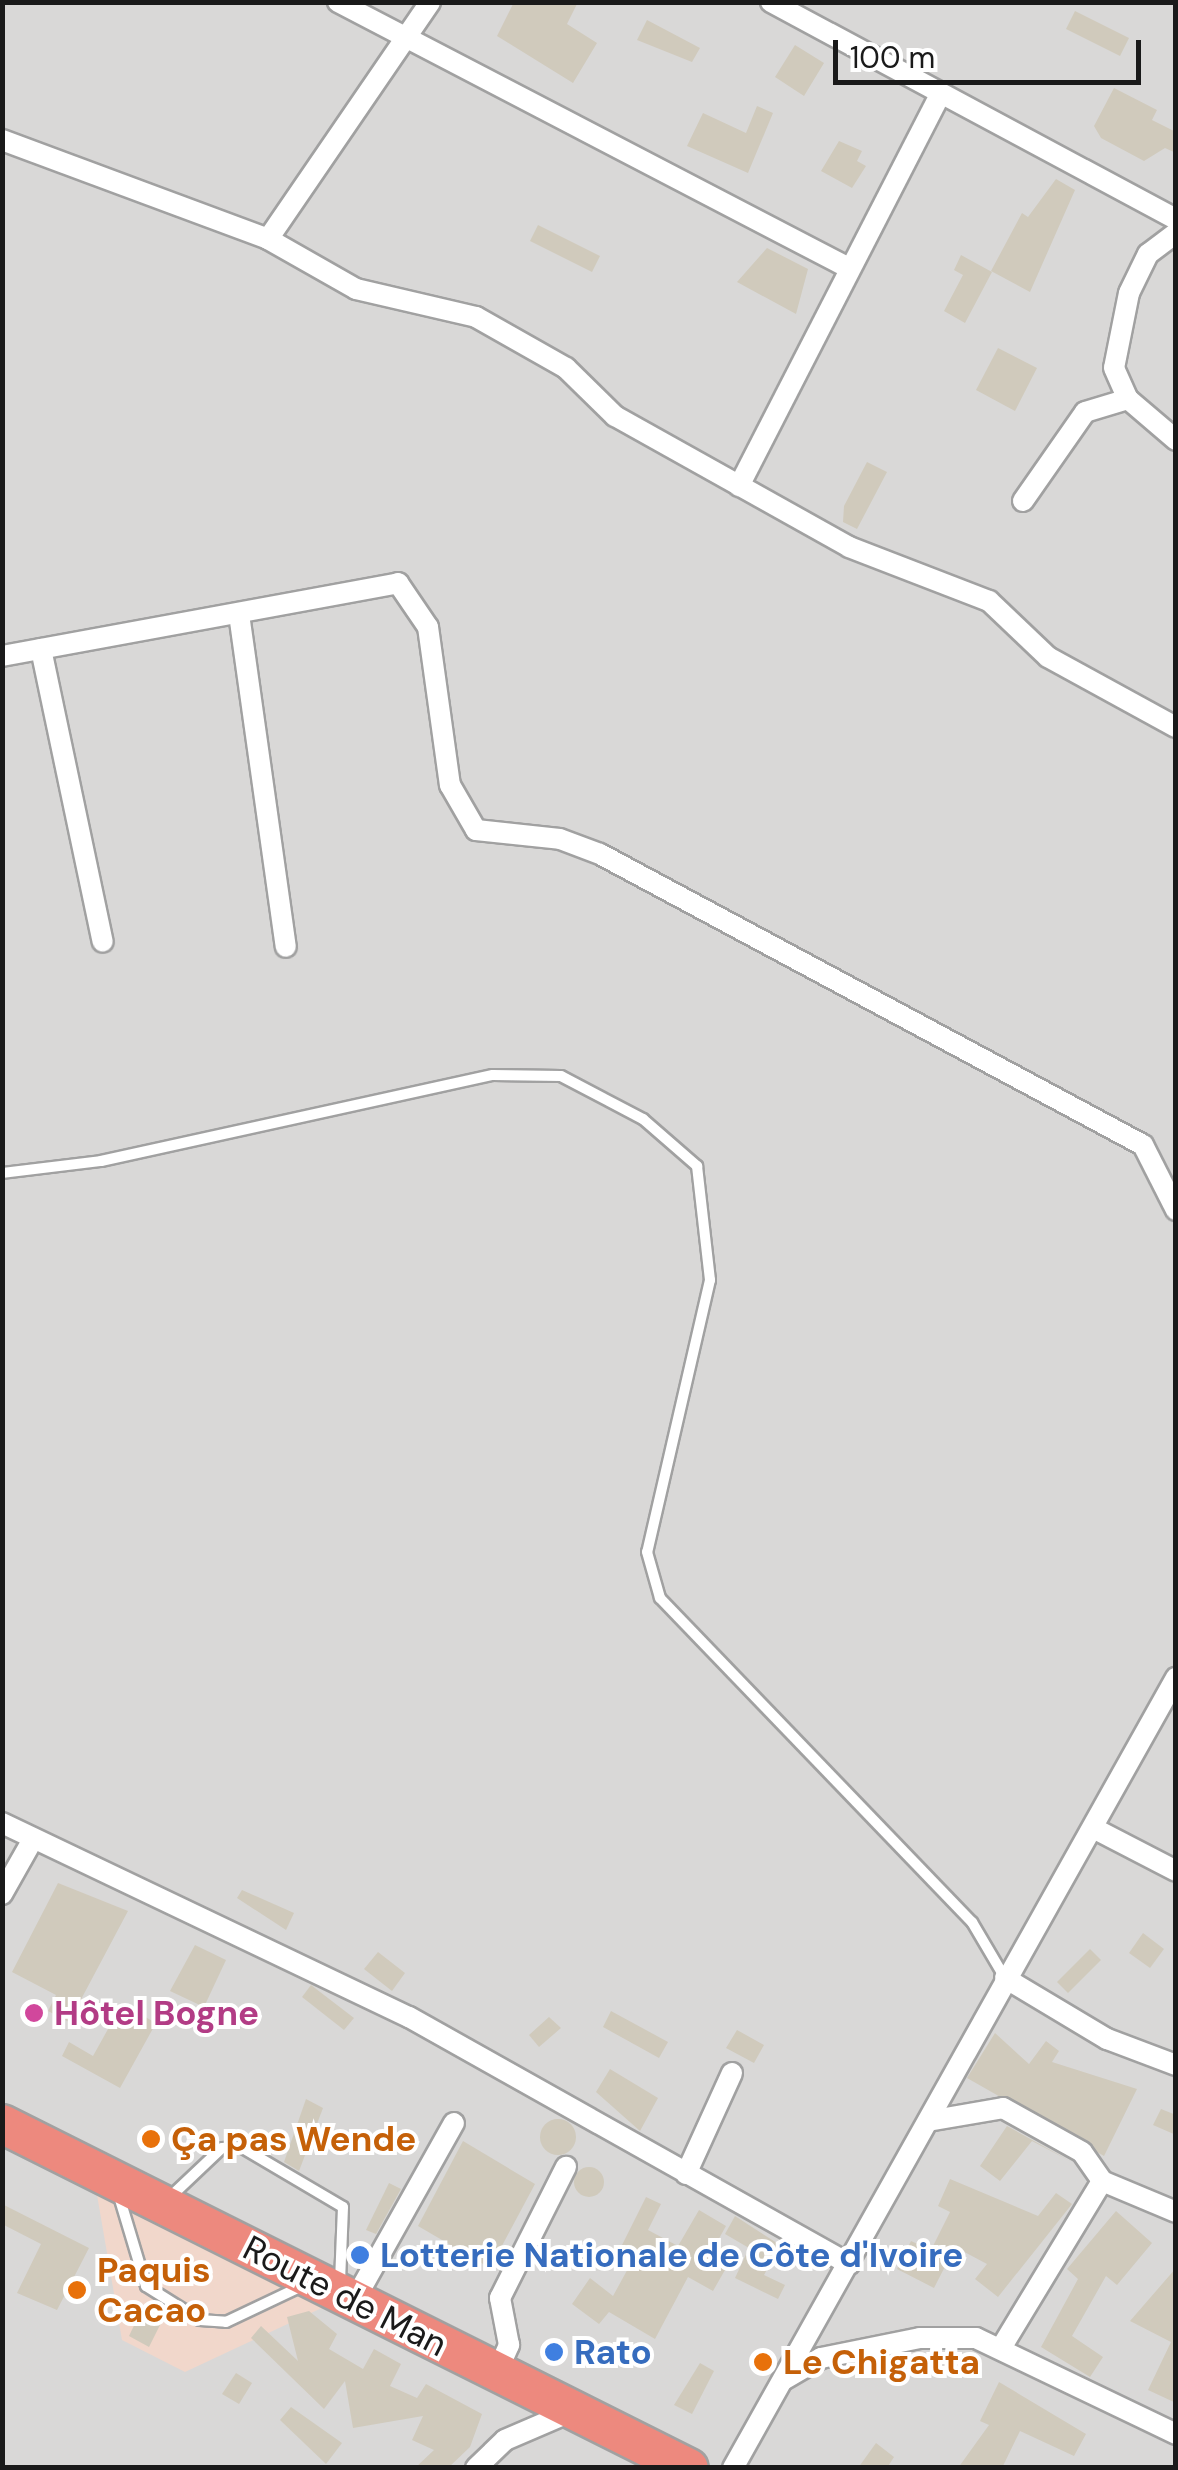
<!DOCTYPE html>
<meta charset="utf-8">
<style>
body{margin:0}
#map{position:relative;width:1178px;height:2470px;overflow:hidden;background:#ededde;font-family:"DM Sans",sans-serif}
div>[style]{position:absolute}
.residential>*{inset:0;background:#d9d8d7}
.commercial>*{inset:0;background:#f1d7cb}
.building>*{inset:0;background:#d0cabc}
.round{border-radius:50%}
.roads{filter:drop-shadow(2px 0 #a1a1a1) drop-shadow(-2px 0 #a1a1a1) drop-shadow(0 2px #a1a1a1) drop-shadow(0 -2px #a1a1a1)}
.lane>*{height:10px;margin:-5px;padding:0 5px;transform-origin:5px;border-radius:5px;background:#fff}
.street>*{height:20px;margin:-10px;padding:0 10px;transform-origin:10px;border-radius:10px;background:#fff}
.highway>*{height:38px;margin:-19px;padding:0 19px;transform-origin:19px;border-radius:19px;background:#ed897e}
.dots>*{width:28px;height:28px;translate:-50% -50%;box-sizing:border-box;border:5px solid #fff;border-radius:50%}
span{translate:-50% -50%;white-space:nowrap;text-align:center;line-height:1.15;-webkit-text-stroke:8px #fff;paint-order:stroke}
.hotel-label{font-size:35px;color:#b23c85;font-weight:700}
.left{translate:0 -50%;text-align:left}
.food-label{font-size:35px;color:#c56008;font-weight:700}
.shop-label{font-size:35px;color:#366cbe;font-weight:700}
.street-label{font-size:35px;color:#1a1a1a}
.frame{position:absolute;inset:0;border:5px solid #1a1a1a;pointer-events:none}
.scale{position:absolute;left:833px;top:40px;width:308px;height:45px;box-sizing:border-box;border:5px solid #1a1a1a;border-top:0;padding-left:12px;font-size:30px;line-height:35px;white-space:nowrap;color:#1a1a1a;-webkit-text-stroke:8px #fff;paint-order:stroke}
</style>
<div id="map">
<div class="residential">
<i style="clip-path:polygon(3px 3px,1175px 3px,1175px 2467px,3px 2467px)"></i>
</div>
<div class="commercial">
<i style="clip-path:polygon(96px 2189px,326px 2306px,185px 2372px,122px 2340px)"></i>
</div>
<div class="building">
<i style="clip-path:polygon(514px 2px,578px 2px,567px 24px,597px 43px,573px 83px,497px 36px)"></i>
<i style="clip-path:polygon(1075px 11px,1129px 38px,1120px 56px,1066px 29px)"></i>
<i style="clip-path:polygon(647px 20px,700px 48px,692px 62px,637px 40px)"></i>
<i style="clip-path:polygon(795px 45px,824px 63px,804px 96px,775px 77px)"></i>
<i style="clip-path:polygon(1114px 88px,1157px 110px,1152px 120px,1176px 132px,1176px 153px,1165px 148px,1144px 161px,1101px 138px,1094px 126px)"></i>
<i style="clip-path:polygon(757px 106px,773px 113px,748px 173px,687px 146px,703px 113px,746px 133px)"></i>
<i style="clip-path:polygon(839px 141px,862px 151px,857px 161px,866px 166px,852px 188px,821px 171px)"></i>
<i style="clip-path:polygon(1056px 179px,1075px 190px,1030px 292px,991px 271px,1022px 213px,1028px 217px)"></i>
<i style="clip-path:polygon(538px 225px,600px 256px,592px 272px,530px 241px)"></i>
<i style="clip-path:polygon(767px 248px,808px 269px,796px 314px,737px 282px)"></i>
<i style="clip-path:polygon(961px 255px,992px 272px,965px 323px,944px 311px,963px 275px,954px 270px)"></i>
<i style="clip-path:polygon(998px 348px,1037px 368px,1015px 411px,976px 390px)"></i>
<i style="clip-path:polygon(867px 462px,887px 472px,857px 529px,843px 522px,844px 506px)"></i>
<i style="clip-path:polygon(58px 1883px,128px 1911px,69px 2022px,48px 2011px,56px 1995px,12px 1972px)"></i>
<i style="clip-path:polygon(242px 1890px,294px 1913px,286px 1930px,237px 1898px)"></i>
<i style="clip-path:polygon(1143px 1933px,1164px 1949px,1150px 1968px,1129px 1953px)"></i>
<i style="clip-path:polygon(195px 1945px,226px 1960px,204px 2007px,170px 1991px)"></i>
<i style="clip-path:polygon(1090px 1949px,1101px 1960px,1068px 1993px,1057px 1982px)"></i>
<i style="clip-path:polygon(378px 1952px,405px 1973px,392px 1991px,364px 1969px)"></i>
<i style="clip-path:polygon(311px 1985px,354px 2018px,344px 2030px,302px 1997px)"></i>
<i style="clip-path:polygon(122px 2004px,156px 2023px,120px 2088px,62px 2056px,69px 2042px,93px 2056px)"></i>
<i style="clip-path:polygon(611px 2011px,668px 2042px,659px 2058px,603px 2027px)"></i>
<i style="clip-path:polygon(549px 2017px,561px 2028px,539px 2047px,529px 2035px)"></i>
<i style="clip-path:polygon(737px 2030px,764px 2045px,754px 2063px,726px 2048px)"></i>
<i style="clip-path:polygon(995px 2033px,1029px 2064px,1046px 2041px,1059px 2051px,1052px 2062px,1137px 2089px,1104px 2156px,967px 2078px)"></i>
<i style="clip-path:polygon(610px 2069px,658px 2098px,640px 2131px,596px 2092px)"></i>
<i style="clip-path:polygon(306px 2099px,323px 2108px,299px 2171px,284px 2162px)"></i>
<i style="clip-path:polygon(1161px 2109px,1176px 2115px,1176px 2135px,1153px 2125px)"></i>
<i class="round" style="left:540px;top:2119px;width:36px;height:36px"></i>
<i style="clip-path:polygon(1007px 2126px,1072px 2162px,1032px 2141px,1000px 2181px,980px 2166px)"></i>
<i style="clip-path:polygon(463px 2141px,535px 2184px,490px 2268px,418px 2226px)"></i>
<i class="round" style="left:574px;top:2167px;width:30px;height:30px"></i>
<i style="clip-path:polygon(950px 2179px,1038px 2216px,1056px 2193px,1072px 2204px,998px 2297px,975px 2279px,987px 2264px,955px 2247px,934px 2288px,897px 2269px,911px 2241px,931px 2250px,950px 2212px,938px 2206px)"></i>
<i style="clip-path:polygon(389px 2183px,401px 2189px,376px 2234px,366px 2230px)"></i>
<i style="clip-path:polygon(646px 2197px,661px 2204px,648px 2230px,678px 2246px,699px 2210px,726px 2226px,707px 2260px,725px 2270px,713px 2291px,688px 2277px,655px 2339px,609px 2312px,599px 2324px,572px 2304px,590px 2278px,613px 2296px,636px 2254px,622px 2245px)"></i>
<i style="clip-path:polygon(2px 2204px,89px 2248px,57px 2310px,17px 2293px,41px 2244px,2px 2224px)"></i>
<i style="clip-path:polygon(1116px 2211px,1152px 2243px,1117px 2285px,1106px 2276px,1072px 2336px,1103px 2357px,1090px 2377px,1041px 2347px,1078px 2279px,1067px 2269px)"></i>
<i style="clip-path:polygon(735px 2216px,780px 2245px,764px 2275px,785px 2285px,778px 2299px,735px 2278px,749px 2248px,725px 2234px)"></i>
<i style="clip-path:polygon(1176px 2268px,1176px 2403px,1148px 2390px,1171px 2342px,1130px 2321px)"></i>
<i style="clip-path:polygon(141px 2311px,162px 2321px,149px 2347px,129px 2336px)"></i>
<i style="clip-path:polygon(309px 2311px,337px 2334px,329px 2349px,363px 2369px,374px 2349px,401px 2364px,390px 2386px,417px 2398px,426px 2384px,482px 2414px,470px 2447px,448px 2468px,415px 2468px,434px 2450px,412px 2440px,423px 2416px,353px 2428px,345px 2381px,324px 2409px,251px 2338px,261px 2326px,298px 2361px,287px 2317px)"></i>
<i style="clip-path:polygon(700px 2363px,714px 2371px,692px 2414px,674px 2405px)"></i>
<i style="clip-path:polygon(236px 2373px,252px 2383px,239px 2404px,222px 2394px)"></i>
<i style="clip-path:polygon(999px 2382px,1086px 2434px,1074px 2456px,1020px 2431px,1002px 2468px,958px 2468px,989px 2425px,980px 2421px)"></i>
<i style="clip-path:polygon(291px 2407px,342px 2443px,326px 2464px,280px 2420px)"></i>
<i style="clip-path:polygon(876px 2443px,894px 2457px,887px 2468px,858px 2468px)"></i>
</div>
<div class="roads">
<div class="lane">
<i style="left:2px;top:1173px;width:100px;rotate:-6.9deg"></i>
<i style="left:101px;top:1161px;width:401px;rotate:-12.4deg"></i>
<i style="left:493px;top:1075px;width:68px;rotate:0.8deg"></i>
<i style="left:561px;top:1076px;width:93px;rotate:27.7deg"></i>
<i style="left:643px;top:1119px;width:72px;rotate:41deg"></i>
<i style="left:697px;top:1166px;width:115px;rotate:83.5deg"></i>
<i style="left:710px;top:1280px;width:279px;rotate:103deg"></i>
<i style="left:647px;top:1552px;width:48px;rotate:74.2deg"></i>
<i style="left:660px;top:1598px;width:450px;rotate:46.1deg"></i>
<i style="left:972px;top:1922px;width:65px;rotate:59.5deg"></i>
<i style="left:119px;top:2196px;width:94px;rotate:73.3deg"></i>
<i style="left:146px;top:2286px;width:64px;rotate:32.2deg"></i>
<i style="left:200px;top:2320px;width:26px;rotate:4deg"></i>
<i style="left:226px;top:2322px;width:84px;rotate:-25.3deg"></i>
<i style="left:168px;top:2199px;width:74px;rotate:-43.4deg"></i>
<i style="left:222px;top:2148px;width:19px;rotate:-3deg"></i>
<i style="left:241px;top:2147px;width:118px;rotate:30.5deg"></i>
<i style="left:343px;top:2207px;width:75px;rotate:92.3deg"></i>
</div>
<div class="street">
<i style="left:338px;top:2px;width:572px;rotate:27.51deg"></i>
<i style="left:771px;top:2px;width:459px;rotate:28.2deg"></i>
<i style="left:2px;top:140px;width:284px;rotate:20.4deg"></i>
<i style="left:268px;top:239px;width:287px;rotate:-55.6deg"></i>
<i style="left:1176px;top:233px;width:35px;rotate:143deg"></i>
<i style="left:1148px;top:254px;width:43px;rotate:116deg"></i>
<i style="left:1129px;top:293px;width:76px;rotate:101.3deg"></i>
<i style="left:1114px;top:368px;width:34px;rotate:66deg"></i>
<i style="left:1128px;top:399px;width:63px;rotate:40.5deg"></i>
<i style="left:268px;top:239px;width:101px;rotate:29.6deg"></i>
<i style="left:356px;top:289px;width:123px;rotate:13.1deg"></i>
<i style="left:476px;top:317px;width:103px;rotate:29.5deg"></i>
<i style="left:566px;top:368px;width:69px;rotate:44.4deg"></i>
<i style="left:615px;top:416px;width:268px;rotate:29.2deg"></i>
<i style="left:849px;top:547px;width:150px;rotate:21.1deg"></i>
<i style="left:989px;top:601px;width:81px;rotate:43.5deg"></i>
<i style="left:1048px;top:657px;width:146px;rotate:28.7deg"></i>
<i style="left:739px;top:486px;width:437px;rotate:-62.8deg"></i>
<i style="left:1023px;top:501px;width:108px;rotate:-55.1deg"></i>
<i style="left:1085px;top:412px;width:45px;rotate:-16.8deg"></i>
<i style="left:239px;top:614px;width:336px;rotate:82deg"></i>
<i style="left:41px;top:649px;width:299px;rotate:78.1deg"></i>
<i style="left:2px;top:656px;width:403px;rotate:-10.4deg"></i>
<i style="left:398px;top:583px;width:53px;rotate:55.7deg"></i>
<i style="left:428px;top:627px;width:160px;rotate:82.1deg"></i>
<i style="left:450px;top:785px;width:52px;rotate:60deg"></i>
<i style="left:476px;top:830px;width:84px;rotate:6.1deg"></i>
<i style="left:560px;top:839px;width:43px;rotate:20.6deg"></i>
<i style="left:600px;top:854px;width:616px;rotate:28.19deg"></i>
<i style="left:1143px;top:1145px;width:73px;rotate:63.1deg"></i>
<i style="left:2px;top:1823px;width:451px;rotate:25.5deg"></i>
<i style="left:409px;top:2017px;width:505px;rotate:29.31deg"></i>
<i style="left:1095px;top:1829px;width:91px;rotate:27.4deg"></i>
<i style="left:2px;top:1894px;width:61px;rotate:-60.5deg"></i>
<i style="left:1005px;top:1978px;width:119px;rotate:30.9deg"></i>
<i style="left:1107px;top:2039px;width:74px;rotate:20.6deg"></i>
<i style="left:928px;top:2121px;width:76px;rotate:-9.8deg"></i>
<i style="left:1003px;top:2108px;width:90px;rotate:29.1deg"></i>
<i style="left:1082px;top:2152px;width:35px;rotate:55deg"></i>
<i style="left:686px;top:2174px;width:111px;rotate:-65.5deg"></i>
<i style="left:354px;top:2301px;width:204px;rotate:-60.7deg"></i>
<i style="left:1001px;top:2348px;width:195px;rotate:-58.8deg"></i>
<i style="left:1102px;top:2181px;width:80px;rotate:22.7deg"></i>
<i style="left:497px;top:2372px;width:30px;rotate:-66deg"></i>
<i style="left:509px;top:2345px;width:48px;rotate:-100.8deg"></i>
<i style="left:500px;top:2298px;width:147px;rotate:-63.3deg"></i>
<i style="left:783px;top:2380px;width:44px;rotate:-30.1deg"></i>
<i style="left:821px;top:2358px;width:101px;rotate:-11.4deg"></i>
<i style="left:920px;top:2338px;width:56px"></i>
<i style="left:976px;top:2338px;width:222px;rotate:25.6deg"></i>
<i style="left:476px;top:2468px;width:40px;rotate:-44deg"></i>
<i style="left:505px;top:2440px;width:76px;rotate:-23.2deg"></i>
<i style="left:733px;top:2468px;width:906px;rotate:-60.72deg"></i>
</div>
<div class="highway">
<i style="left:2px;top:2124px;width:768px;rotate:26.6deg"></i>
</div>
</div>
<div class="dots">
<i style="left:34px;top:2013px;background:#d1479c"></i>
<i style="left:151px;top:2139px;background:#e8710a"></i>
<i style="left:360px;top:2255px;background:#3f7fe0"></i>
<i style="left:77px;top:2290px;background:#e8710a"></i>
<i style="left:554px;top:2352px;background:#3f7fe0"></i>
<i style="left:763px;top:2362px;background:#e8710a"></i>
</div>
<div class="hotel-label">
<span class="left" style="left:54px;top:2013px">Hôtel Bogne</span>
</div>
<div class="food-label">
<span class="left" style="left:171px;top:2139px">Ça pas Wende</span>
<span class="left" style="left:97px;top:2290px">Paquis<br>Cacao</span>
<span class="left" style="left:783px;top:2362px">Le Chigatta</span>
</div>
<div class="shop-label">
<span class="left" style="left:380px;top:2255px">Lotterie Nationale de Côte d'Ivoire</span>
<span class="left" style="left:574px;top:2352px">Rato</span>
</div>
<div class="street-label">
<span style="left:345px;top:2296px;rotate:27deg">Route de Man</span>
</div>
<div class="frame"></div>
<div class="scale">100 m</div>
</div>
